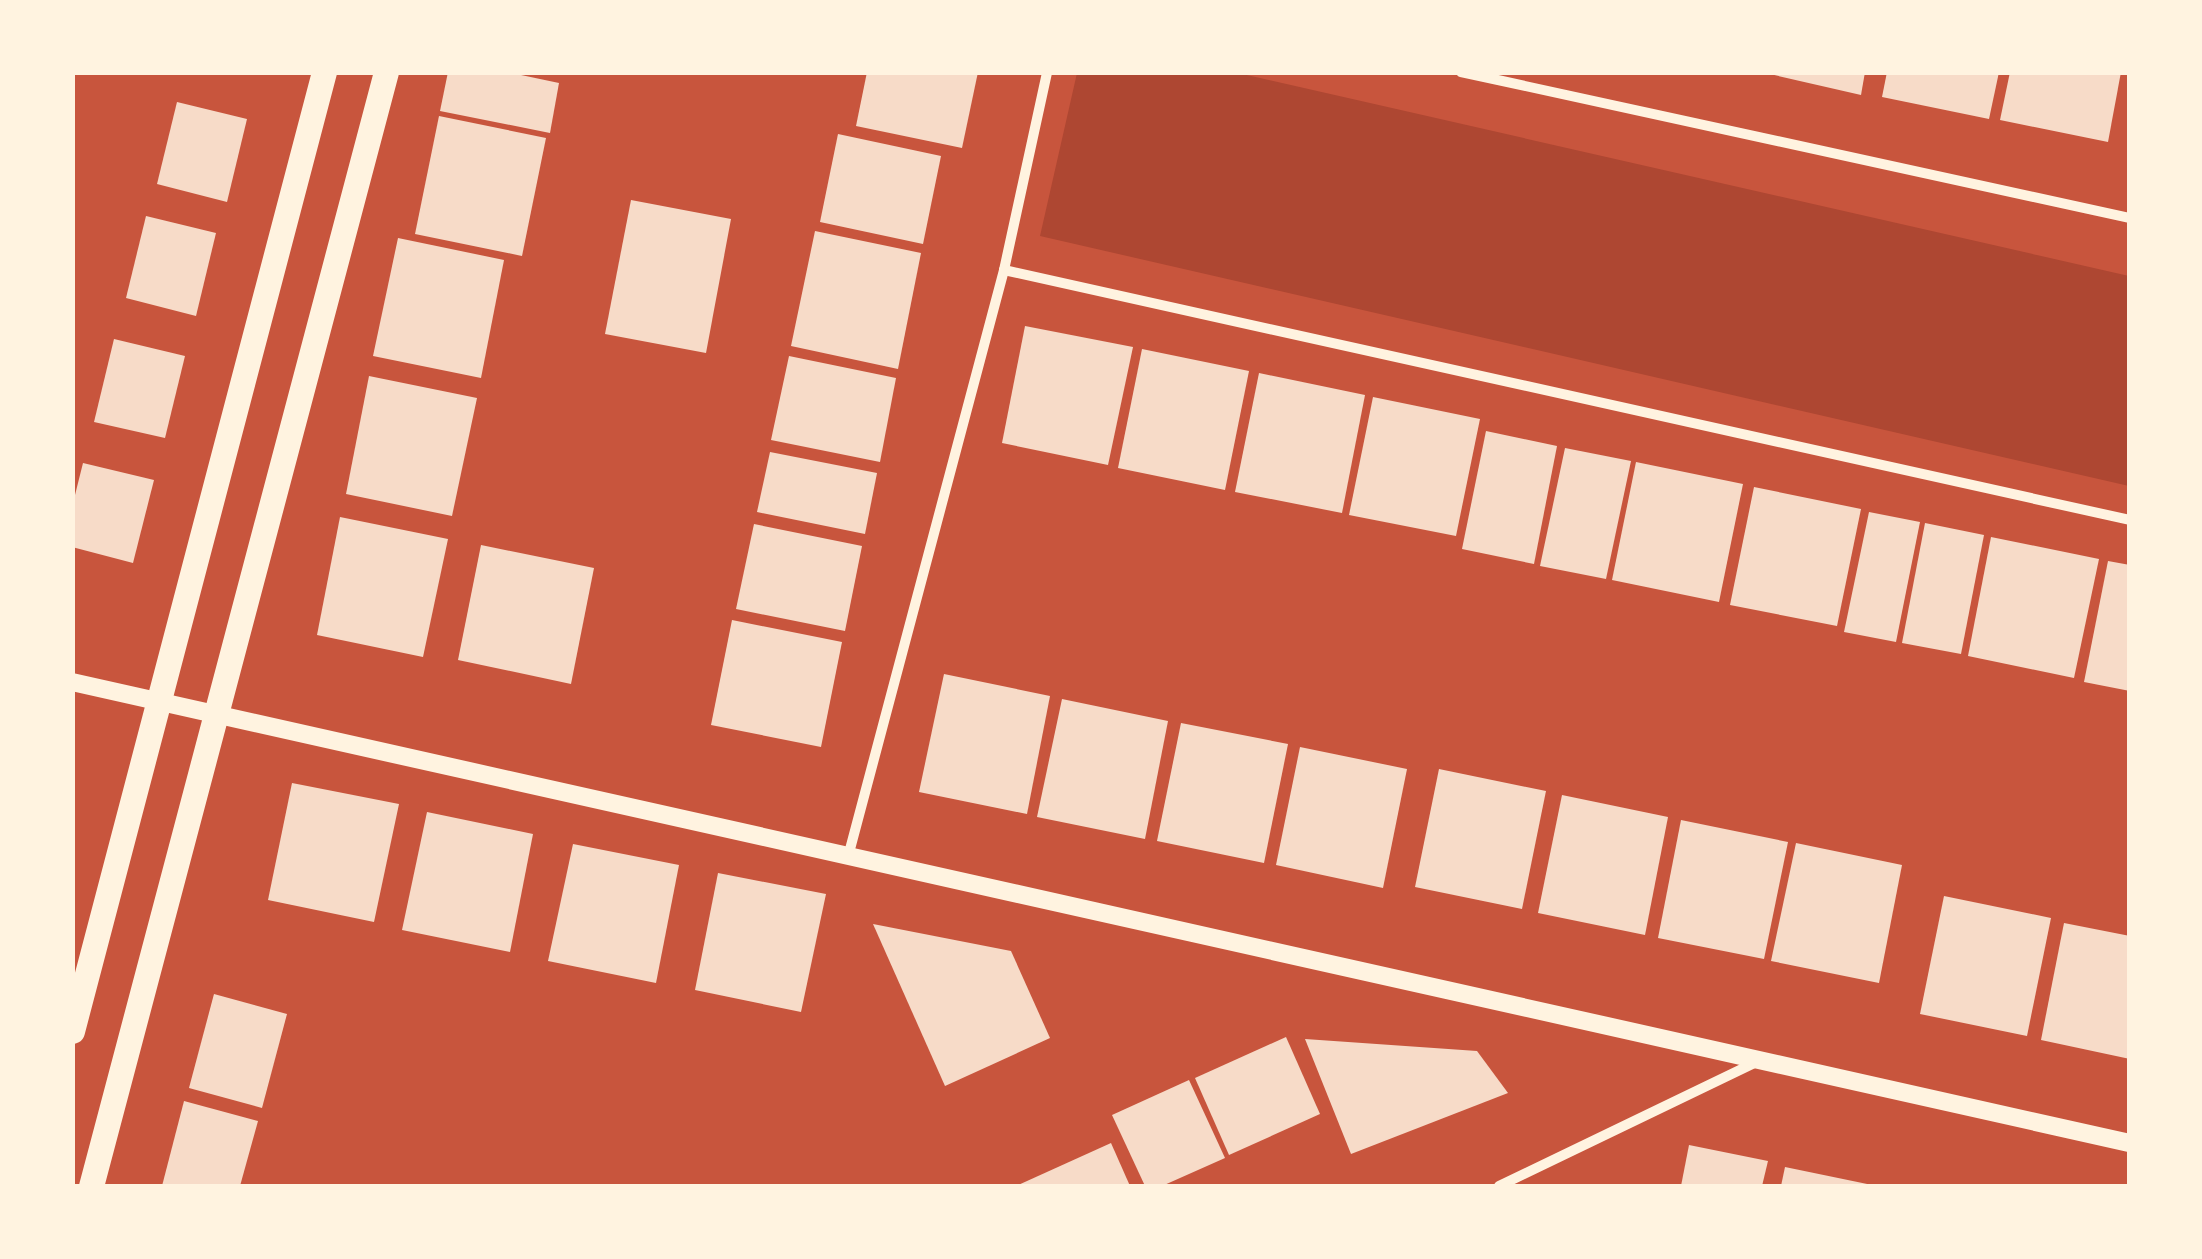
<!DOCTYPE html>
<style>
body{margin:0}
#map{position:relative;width:2202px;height:1259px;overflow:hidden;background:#c8553d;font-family:Montserrat,sans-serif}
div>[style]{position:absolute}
.green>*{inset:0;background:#ae4732}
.building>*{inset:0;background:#f7dbc8}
.minor>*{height:10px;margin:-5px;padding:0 5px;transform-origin:5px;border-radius:5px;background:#fff3e0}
.tertiary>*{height:18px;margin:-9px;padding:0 9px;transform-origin:9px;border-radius:9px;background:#fff3e0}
.primary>*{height:25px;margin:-12.5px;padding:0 12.5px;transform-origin:12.5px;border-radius:12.5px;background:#fff3e0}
span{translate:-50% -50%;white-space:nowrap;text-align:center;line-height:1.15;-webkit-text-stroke:9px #fff3e0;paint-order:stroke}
.frame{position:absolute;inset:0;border:75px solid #fff3e0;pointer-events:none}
</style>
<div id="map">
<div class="green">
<i style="clip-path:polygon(1238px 73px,2129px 276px,2129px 486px,1040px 236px,1077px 73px)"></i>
</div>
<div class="building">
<i style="clip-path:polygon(448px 72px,507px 72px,559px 83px,550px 133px,440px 111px)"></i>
<i style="clip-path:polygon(867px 72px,978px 72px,962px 148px,856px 126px)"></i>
<i style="clip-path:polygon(1761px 72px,1865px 72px,1861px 95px)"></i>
<i style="clip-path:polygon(1887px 72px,1999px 72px,1989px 119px,1882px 97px)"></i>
<i style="clip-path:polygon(2010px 72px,2121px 72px,2108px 142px,2000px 120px)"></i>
<i style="clip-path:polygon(177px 102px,247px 119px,227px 202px,157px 184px)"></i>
<i style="clip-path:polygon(439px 116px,546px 138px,522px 256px,415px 234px)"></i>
<i style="clip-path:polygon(838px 134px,941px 156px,923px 244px,820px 222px)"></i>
<i style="clip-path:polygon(631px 200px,731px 219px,706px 353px,605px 334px)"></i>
<i style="clip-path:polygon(146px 216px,216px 233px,196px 316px,126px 298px)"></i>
<i style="clip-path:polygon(815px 231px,921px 253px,898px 369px,791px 346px)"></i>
<i style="clip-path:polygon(398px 238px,504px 260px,481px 378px,373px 356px)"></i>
<i style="clip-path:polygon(1025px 326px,1133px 347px,1108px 465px,1002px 443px)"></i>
<i style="clip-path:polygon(114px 339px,185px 356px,165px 438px,94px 422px)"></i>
<i style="clip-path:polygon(1142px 349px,1249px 371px,1225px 490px,1118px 468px)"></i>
<i style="clip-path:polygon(789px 356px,896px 378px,880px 462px,771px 440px)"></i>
<i style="clip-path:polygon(1259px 373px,1365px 395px,1342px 513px,1235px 492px)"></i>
<i style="clip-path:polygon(369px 376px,477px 398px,452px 516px,346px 494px)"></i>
<i style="clip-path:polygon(1373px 397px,1480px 419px,1456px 536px,1349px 515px)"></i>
<i style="clip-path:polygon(1486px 431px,1557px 446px,1534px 564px,1462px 549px)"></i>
<i style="clip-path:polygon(1565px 448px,1631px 461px,1606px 579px,1540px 566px)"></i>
<i style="clip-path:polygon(770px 452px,877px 473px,865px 534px,757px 512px)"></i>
<i style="clip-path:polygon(1636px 462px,1743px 484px,1719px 602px,1612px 580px)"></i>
<i style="clip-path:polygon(83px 463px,154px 480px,133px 563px,72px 547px,72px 507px)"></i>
<i style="clip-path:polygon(1754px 487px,1861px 509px,1837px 626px,1730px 605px)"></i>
<i style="clip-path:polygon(1869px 512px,1920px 522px,1896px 642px,1844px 632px)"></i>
<i style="clip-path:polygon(340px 517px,448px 539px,423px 657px,317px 635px)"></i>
<i style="clip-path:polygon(1925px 523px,1984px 535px,1961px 654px,1902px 643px)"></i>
<i style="clip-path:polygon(754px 524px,862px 546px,845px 631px,736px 609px)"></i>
<i style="clip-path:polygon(1991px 537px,2099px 559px,2074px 678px,1968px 656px)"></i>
<i style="clip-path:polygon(481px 545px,594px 568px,571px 684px,458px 660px)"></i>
<i style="clip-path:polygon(2108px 561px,2130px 565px,2130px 691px,2084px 682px)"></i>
<i style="clip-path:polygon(732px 620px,842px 642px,821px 747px,711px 725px)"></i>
<i style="clip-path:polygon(944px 674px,1050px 696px,1027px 814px,919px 792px)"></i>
<i style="clip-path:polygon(1062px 699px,1168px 721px,1145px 839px,1037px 817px)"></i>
<i style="clip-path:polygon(1181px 723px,1288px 744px,1264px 863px,1157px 841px)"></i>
<i style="clip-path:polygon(1300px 747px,1407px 769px,1383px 888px,1276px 865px)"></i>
<i style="clip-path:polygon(1439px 769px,1546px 791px,1522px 909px,1415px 887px)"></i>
<i style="clip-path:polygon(292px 783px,399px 804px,374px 922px,268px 900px)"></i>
<i style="clip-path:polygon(1562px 795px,1668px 817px,1645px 935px,1538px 913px)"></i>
<i style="clip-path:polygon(427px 812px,533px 834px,510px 952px,402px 930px)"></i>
<i style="clip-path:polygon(1681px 820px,1788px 842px,1764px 959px,1658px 938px)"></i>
<i style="clip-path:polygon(1796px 843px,1902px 865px,1879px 983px,1771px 961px)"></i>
<i style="clip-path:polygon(573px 844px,679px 865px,656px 983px,548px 961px)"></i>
<i style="clip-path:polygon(718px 873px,826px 894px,801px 1012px,695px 990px)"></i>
<i style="clip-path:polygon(1944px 896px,2051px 918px,2027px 1036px,1920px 1014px)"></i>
<i style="clip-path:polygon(2064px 923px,2130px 936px,2130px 1059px,2041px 1040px)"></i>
<i style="clip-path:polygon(873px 924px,1011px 951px,1050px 1038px,945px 1086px)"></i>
<i style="clip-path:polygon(214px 994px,287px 1014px,262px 1108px,189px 1088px)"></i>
<i style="clip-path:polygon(1286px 1037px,1320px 1114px,1229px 1155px,1195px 1078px)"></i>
<i style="clip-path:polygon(1305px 1039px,1477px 1051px,1508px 1093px,1351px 1154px)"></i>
<i style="clip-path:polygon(1189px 1080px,1225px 1158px,1162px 1186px,1145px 1186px,1112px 1115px)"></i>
<i style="clip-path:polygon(184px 1101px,258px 1121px,240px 1186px,162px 1186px)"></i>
<i style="clip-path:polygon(1111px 1143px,1130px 1186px,1016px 1186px)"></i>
<i style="clip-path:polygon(1689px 1145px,1768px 1161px,1762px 1186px,1681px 1186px)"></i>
<i style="clip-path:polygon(1785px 1167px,1872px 1185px,1872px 1186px,1781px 1186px)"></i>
</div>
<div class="minor">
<i style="left:1461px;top:72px;width:685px;rotate:12.31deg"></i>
<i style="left:1004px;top:270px;width:1153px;rotate:12.52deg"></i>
<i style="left:849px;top:853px;width:603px;rotate:-75.11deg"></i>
<i style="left:1004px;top:270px;width:203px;rotate:-77.7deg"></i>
<i style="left:1499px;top:1186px;width:288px;rotate:-25.7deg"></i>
</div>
<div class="tertiary">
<i style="left:72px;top:682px;width:2109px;rotate:12.63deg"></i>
</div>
<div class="primary">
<i style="left:72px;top:1031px;width:992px;rotate:-75.28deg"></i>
<i style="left:91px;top:1186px;width:1152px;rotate:-75.17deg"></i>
</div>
<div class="frame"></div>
</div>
